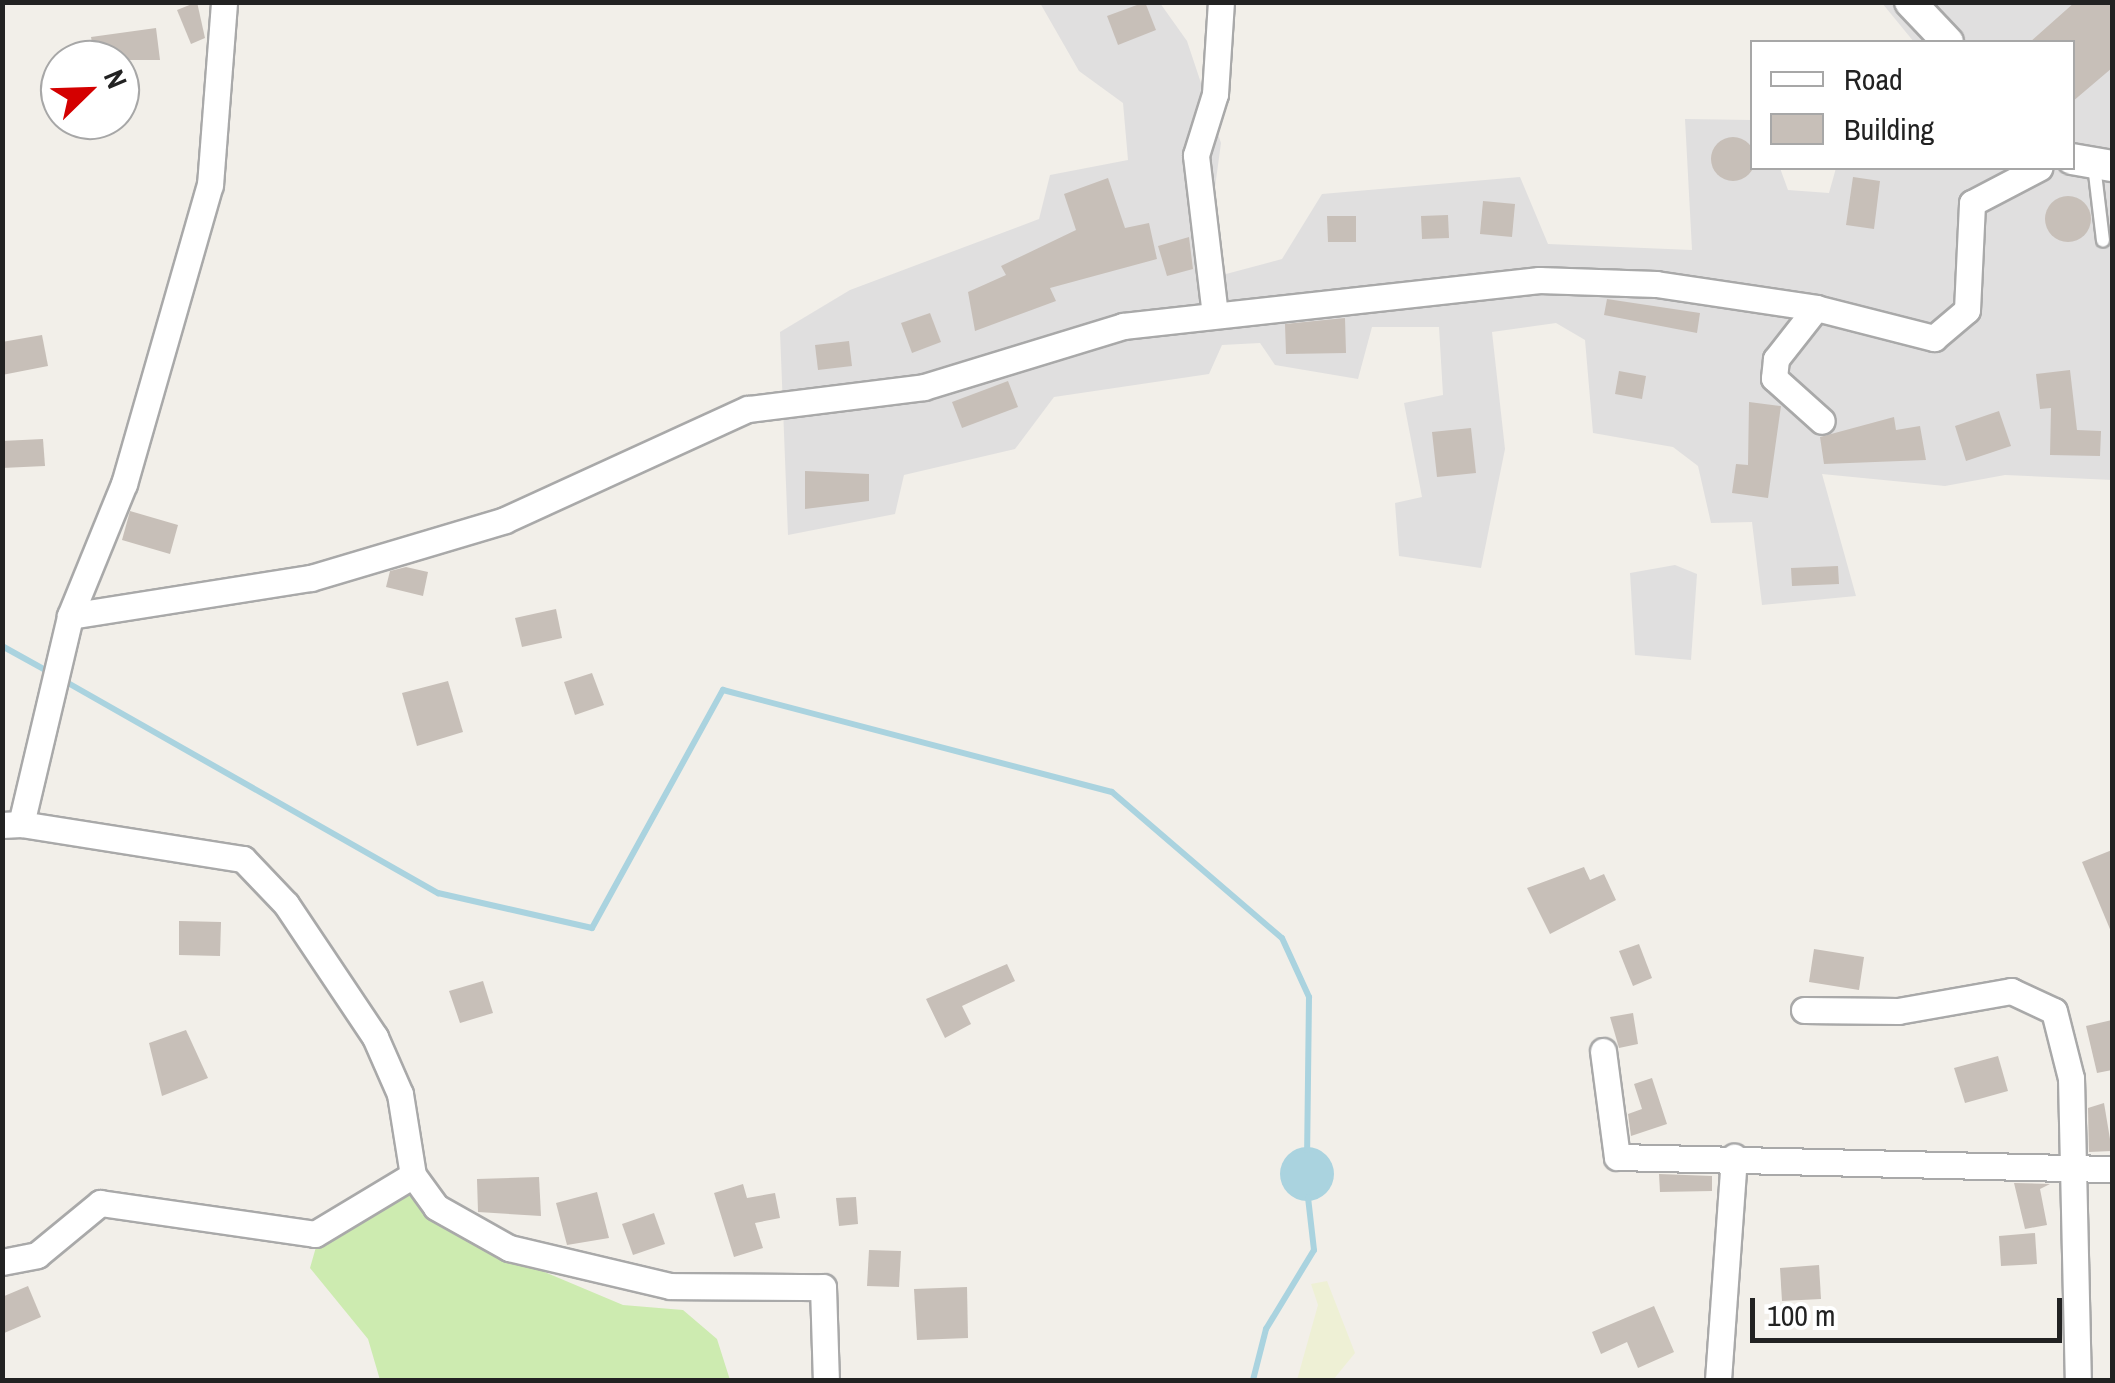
<!DOCTYPE html>
<style>
body{margin:0}
#map{position:relative;width:2115px;height:1383px;overflow:hidden;background:#f2efe9;font-family:"Archivo Narrow",sans-serif}
div>[style]{position:absolute}
.residential>*{inset:0;background:#e0dfdf}
.farmland>*{inset:0;background:#eef0d5}
.grass>*{inset:0;background:#cdebb0}
.water>*{inset:0;background:#aad3df}
.round{border-radius:50%}
.stream>*{height:6px;margin:-3px;padding:0 3px;transform-origin:3px;border-radius:3px;background:#aad3df}
.building>*{inset:0;background:#c7bfb8}
.roads{filter:drop-shadow(2px 0 #a9a9a9) drop-shadow(-2px 0 #a9a9a9) drop-shadow(0 2px #a9a9a9) drop-shadow(0 -2px #a9a9a9)}
.service>*{height:12px;margin:-6px;padding:0 6px;transform-origin:6px;border-radius:6px;background:#fff}
.minor>*{height:25px;margin:-12.5px;padding:0 12.5px;transform-origin:12.5px;border-radius:12.5px;background:#fff}
.tertiary>*{height:30px;margin:-15px;padding:0 15px;transform-origin:15px;border-radius:15px;background:#fff}
span{translate:-50% -50%;white-space:nowrap;text-align:center;line-height:1.15;-webkit-text-stroke:10px #fff;paint-order:stroke}
.frame{position:absolute;inset:0;border:5px solid #222;pointer-events:none}
.legend{position:absolute;left:1750px;top:40px;width:325px;height:130px;box-sizing:border-box;background:#fff;border:2px solid #a7a7a7;margin:0;padding:12px 18px;list-style:none;font-size:30px;color:#222}
.legend li{display:flex;align-items:center;gap:20px;height:50px}
.legend b{width:50px;border:2px solid #a7a7a7}
.north{position:absolute;left:40px;top:40px;width:100px;height:100px;box-sizing:border-box;background:#fff;border:2px solid #a7a7a7;border-radius:50%;rotate:67deg;font-size:28px;font-weight:700;line-height:40px;text-align:center;color:#222}
.north::after{content:'';display:block;margin:auto;width:35px;height:45px;background:#d40000;clip-path:polygon(50% 0,100% 100%,50% 72%,0 100%)}
.scale{position:absolute;left:1750px;top:1298px;width:312px;height:45px;box-sizing:border-box;border:5px solid #222;border-top:0;padding-left:12px;font-size:30px;line-height:35px;white-space:nowrap;color:#222;-webkit-text-stroke:8px #fff;paint-order:stroke}
</style>
<div id="map">
<div class="residential">
<i style="clip-path:polygon(1040px 3px,1160px 3px,1187px 41px,1221px 143px,1213px 202px,1226px 274px,1282px 259px,1322px 194px,1520px 177px,1548px 244px,1692px 250px,1685px 119px,1752px 120px,1752px 168px,1780px 168px,1788px 190px,1829px 193px,1836px 168px,2072px 168px,2072px 42px,1914px 42px,1882px 3px,2112px 3px,2112px 480px,2005px 475px,1945px 486px,1822px 474px,1856px 596px,1762px 605px,1752px 522px,1711px 523px,1698px 466px,1673px 447px,1593px 433px,1585px 340px,1556px 323px,1492px 332px,1505px 449px,1481px 568px,1399px 556px,1395px 503px,1422px 497px,1404px 403px,1443px 395px,1439px 327px,1372px 327px,1358px 379px,1275px 365px,1260px 343px,1222px 345px,1209px 374px,1054px 397px,1015px 449px,904px 475px,895px 514px,788px 535px,780px 332px,850px 290px,1039px 219px,1050px 175px,1128px 160px,1123px 103px,1079px 71px)"></i>
<i style="clip-path:polygon(1675px 565px,1697px 574px,1691px 660px,1635px 655px,1630px 573px)"></i>
</div>
<div class="farmland">
<i style="clip-path:polygon(1327px 1281px,1355px 1353px,1333px 1380px,1297px 1380px,1318px 1305px,1311px 1284px)"></i>
</div>
<div class="grass">
<i style="clip-path:polygon(411px 1191px,459px 1236px,623px 1305px,683px 1310px,717px 1339px,730px 1380px,380px 1380px,368px 1339px,310px 1268px,316px 1247px)"></i>
</div>
<div class="water">
<i class="round" style="left:1280px;top:1147px;width:54px;height:54px"></i>
</div>
<div class="stream">
<i style="left:2px;top:646px;width:56px;rotate:28.9deg"></i>
<i style="left:61px;top:679px;width:434px;rotate:29.6deg"></i>
<i style="left:438px;top:893px;width:158px;rotate:12.8deg"></i>
<i style="left:592px;top:928px;width:272px;rotate:-61.2deg"></i>
<i style="left:723px;top:690px;width:402px;rotate:14.7deg"></i>
<i style="left:1112px;top:792px;width:224px;rotate:40.7deg"></i>
<i style="left:1282px;top:938px;width:65px;rotate:65.4deg"></i>
<i style="left:1309px;top:997px;width:153px;rotate:90.7deg"></i>
<i style="left:1253px;top:1380px;width:53px;rotate:-75.7deg"></i>
<i style="left:1266px;top:1329px;width:92px;rotate:-58.7deg"></i>
<i style="left:1314px;top:1250px;width:53px;rotate:-96.5deg"></i>
</div>
<div class="building">
<i style="clip-path:polygon(197px 2px,205px 38px,191px 44px,177px 10px)"></i>
<i style="clip-path:polygon(1145px 2px,1156px 30px,1118px 45px,1107px 16px)"></i>
<i style="clip-path:polygon(2075px 2px,2112px 2px,2112px 68px,2072px 102px,2072px 42px,2030px 42px)"></i>
<i style="clip-path:polygon(156px 28px,160px 60px,95px 60px,91px 37px)"></i>
<i class="round" style="left:1711px;top:137px;width:44px;height:44px"></i>
<i style="clip-path:polygon(1853px 177px,1880px 181px,1874px 229px,1846px 225px)"></i>
<i style="clip-path:polygon(1108px 178px,1125px 228px,1149px 223px,1157px 259px,1050px 288px,1056px 301px,975px 331px,968px 292px,1006px 275px,1001px 266px,1076px 230px,1064px 194px)"></i>
<i class="round" style="left:2045px;top:196px;width:46px;height:46px"></i>
<i style="clip-path:polygon(1483px 201px,1515px 204px,1512px 237px,1480px 234px)"></i>
<i style="clip-path:polygon(1448px 215px,1449px 238px,1422px 239px,1421px 216px)"></i>
<i style="clip-path:polygon(1327px 216px,1356px 216px,1356px 242px,1328px 242px)"></i>
<i style="clip-path:polygon(1189px 237px,1193px 269px,1167px 276px,1158px 246px)"></i>
<i style="clip-path:polygon(1607px 299px,1700px 313px,1697px 333px,1604px 315px)"></i>
<i style="clip-path:polygon(930px 313px,941px 342px,912px 353px,901px 323px)"></i>
<i style="clip-path:polygon(1345px 318px,1346px 353px,1286px 354px,1285px 324px)"></i>
<i style="clip-path:polygon(42px 335px,48px 366px,2px 375px,2px 342px)"></i>
<i style="clip-path:polygon(849px 341px,852px 366px,818px 370px,815px 345px)"></i>
<i style="clip-path:polygon(2070px 370px,2077px 430px,2101px 431px,2100px 456px,2050px 455px,2051px 408px,2040px 409px,2036px 374px)"></i>
<i style="clip-path:polygon(1619px 371px,1646px 376px,1642px 399px,1615px 394px)"></i>
<i style="clip-path:polygon(1008px 381px,1018px 407px,962px 428px,952px 402px)"></i>
<i style="clip-path:polygon(1749px 402px,1781px 406px,1768px 498px,1732px 493px,1736px 464px,1748px 465px)"></i>
<i style="clip-path:polygon(1999px 411px,2011px 446px,1966px 461px,1955px 426px)"></i>
<i style="clip-path:polygon(1894px 417px,1896px 430px,1920px 426px,1926px 460px,1824px 464px,1820px 437px)"></i>
<i style="clip-path:polygon(1471px 428px,1476px 473px,1437px 477px,1432px 432px)"></i>
<i style="clip-path:polygon(43px 439px,45px 466px,2px 468px,2px 441px)"></i>
<i style="clip-path:polygon(805px 471px,869px 474px,869px 501px,805px 509px)"></i>
<i style="clip-path:polygon(130px 511px,178px 525px,170px 554px,122px 540px)"></i>
<i style="clip-path:polygon(1838px 566px,1839px 584px,1792px 586px,1791px 568px)"></i>
<i style="clip-path:polygon(406px 567px,428px 572px,423px 596px,386px 587px,390px 571px)"></i>
<i style="clip-path:polygon(556px 609px,562px 638px,522px 647px,515px 618px)"></i>
<i style="clip-path:polygon(592px 673px,604px 705px,575px 715px,564px 682px)"></i>
<i style="clip-path:polygon(448px 681px,463px 732px,417px 746px,402px 693px)"></i>
<i style="clip-path:polygon(2112px 850px,2112px 934px,2082px 862px)"></i>
<i style="clip-path:polygon(1584px 867px,1590px 880px,1604px 874px,1616px 900px,1550px 934px,1527px 888px)"></i>
<i style="clip-path:polygon(179px 921px,221px 922px,220px 956px,179px 955px)"></i>
<i style="clip-path:polygon(1639px 944px,1652px 978px,1633px 986px,1619px 951px)"></i>
<i style="clip-path:polygon(1814px 949px,1864px 957px,1859px 990px,1809px 982px)"></i>
<i style="clip-path:polygon(1007px 964px,1015px 981px,962px 1006px,971px 1024px,945px 1038px,926px 999px)"></i>
<i style="clip-path:polygon(483px 981px,493px 1013px,460px 1023px,449px 991px)"></i>
<i style="clip-path:polygon(1633px 1013px,1638px 1044px,1619px 1048px,1610px 1017px)"></i>
<i style="clip-path:polygon(2112px 1020px,2112px 1070px,2097px 1073px,2086px 1026px)"></i>
<i style="clip-path:polygon(186px 1030px,208px 1078px,162px 1096px,149px 1043px)"></i>
<i style="clip-path:polygon(1998px 1056px,2008px 1091px,1965px 1103px,1954px 1068px)"></i>
<i style="clip-path:polygon(1652px 1078px,1667px 1124px,1631px 1136px,1628px 1114px,1642px 1109px,1634px 1084px)"></i>
<i style="clip-path:polygon(2104px 1103px,2112px 1151px,2089px 1152px,2088px 1108px)"></i>
<i style="clip-path:polygon(1659px 1174px,1712px 1176px,1712px 1191px,1660px 1192px)"></i>
<i style="clip-path:polygon(539px 1177px,541px 1216px,478px 1212px,477px 1179px)"></i>
<i style="clip-path:polygon(2014px 1183px,2050px 1184px,2040px 1189px,2047px 1225px,2025px 1229px)"></i>
<i style="clip-path:polygon(743px 1184px,747px 1198px,775px 1193px,780px 1218px,755px 1223px,763px 1248px,734px 1257px,714px 1193px)"></i>
<i style="clip-path:polygon(597px 1192px,609px 1238px,567px 1245px,556px 1203px)"></i>
<i style="clip-path:polygon(856px 1197px,858px 1224px,839px 1226px,836px 1198px)"></i>
<i style="clip-path:polygon(654px 1213px,665px 1244px,633px 1255px,622px 1224px)"></i>
<i style="clip-path:polygon(2035px 1233px,2037px 1264px,2001px 1266px,1999px 1236px)"></i>
<i style="clip-path:polygon(869px 1250px,901px 1251px,899px 1287px,867px 1286px)"></i>
<i style="clip-path:polygon(1819px 1265px,1821px 1299px,1782px 1301px,1780px 1268px)"></i>
<i style="clip-path:polygon(28px 1286px,41px 1317px,2px 1334px,2px 1297px)"></i>
<i style="clip-path:polygon(967px 1287px,968px 1338px,917px 1340px,914px 1289px)"></i>
<i style="clip-path:polygon(1654px 1306px,1674px 1352px,1638px 1368px,1627px 1342px,1601px 1354px,1592px 1332px)"></i>
</div>
<div class="roads">
<div class="service">
<i style="left:2094px;top:165px;width:76px;rotate:83.2deg"></i>
</div>
<div class="minor">
<i style="left:1816px;top:308px;width:65px;rotate:128.1deg"></i>
<i style="left:1776px;top:359px;width:19px;rotate:96deg"></i>
<i style="left:1774px;top:378px;width:64px;rotate:41.9deg"></i>
<i style="left:1215px;top:315px;width:161px;rotate:-96.8deg"></i>
<i style="left:1196px;top:155px;width:64px;rotate:-72.7deg"></i>
<i style="left:1215px;top:94px;width:92px;rotate:-86.3deg"></i>
<i style="left:70px;top:616px;width:244px;rotate:-9deg"></i>
<i style="left:311px;top:578px;width:202px;rotate:-16.6deg"></i>
<i style="left:505px;top:520px;width:267px;rotate:-24.6deg"></i>
<i style="left:748px;top:409px;width:177px;rotate:-7.1deg"></i>
<i style="left:924px;top:387px;width:208px;rotate:-17deg"></i>
<i style="left:1123px;top:326px;width:419px;rotate:-6.3deg"></i>
<i style="left:1539px;top:280px;width:117px;rotate:2deg"></i>
<i style="left:1656px;top:284px;width:162px;rotate:8.5deg"></i>
<i style="left:1816px;top:308px;width:122px;rotate:14.3deg"></i>
<i style="left:1934px;top:338px;width:43px;rotate:-40.3deg"></i>
<i style="left:1967px;top:310px;width:107px;rotate:-87.3deg"></i>
<i style="left:1972px;top:203px;width:76px;rotate:-27.6deg"></i>
<i style="left:21px;top:824px;width:225px;rotate:9deg"></i>
<i style="left:243px;top:859px;width:62px;rotate:46.3deg"></i>
<i style="left:286px;top:904px;width:160px;rotate:56.2deg"></i>
<i style="left:375px;top:1037px;width:62px;rotate:66.3deg"></i>
<i style="left:400px;top:1094px;width:82px;rotate:80.9deg"></i>
<i style="left:413px;top:1175px;width:39px;rotate:54deg"></i>
<i style="left:436px;top:1207px;width:84px;rotate:29.3deg"></i>
<i style="left:509px;top:1248px;width:165px;rotate:13.3deg"></i>
<i style="left:670px;top:1286px;width:153px;rotate:0.4deg"></i>
<i style="left:823px;top:1287px;width:93px;rotate:88.2deg"></i>
<i style="left:2px;top:825px;width:19px;rotate:-3deg"></i>
<i style="left:21px;top:824px;width:214px;rotate:-76.7deg"></i>
<i style="left:70px;top:616px;width:143px;rotate:-67.8deg"></i>
<i style="left:124px;top:484px;width:311px;rotate:-74deg"></i>
<i style="left:210px;top:185px;width:184px;rotate:-85.6deg"></i>
<i style="left:1804px;top:1010px;width:94px;rotate:0.6deg"></i>
<i style="left:1898px;top:1011px;width:115px;rotate:-10deg"></i>
<i style="left:2011px;top:991px;width:47px;rotate:24.9deg"></i>
<i style="left:2054px;top:1011px;width:69px;rotate:75.8deg"></i>
<i style="left:2071px;top:1078px;width:302px;rotate:88.7deg"></i>
<i style="left:1603px;top:1051px;width:107px;rotate:82.5deg"></i>
<i style="left:1617px;top:1157px;width:495px;rotate:1.4deg"></i>
<i style="left:2px;top:1262px;width:36px;rotate:-11deg"></i>
<i style="left:37px;top:1255px;width:82px;rotate:-39.5deg"></i>
<i style="left:100px;top:1203px;width:217px;rotate:8.2deg"></i>
<i style="left:315px;top:1234px;width:114px;rotate:-31deg"></i>
<i style="left:1718px;top:1380px;width:224px;rotate:-85.9deg"></i>
</div>
<div class="tertiary">
<i style="left:1910px;top:2px;width:55px;rotate:46.5deg"></i>
<i style="left:2072px;top:159px;width:41px;rotate:9.9deg"></i>
</div>
</div>
<div class="frame"></div>
<ul class="legend">
<li><b style="height:12px;background:#fff"></b>Road</li>
<li><b style="height:28px;background:#c7bfb8"></b>Building</li>
</ul>
<div class="north">N</div>
<div class="scale">100 m</div>
</div>
